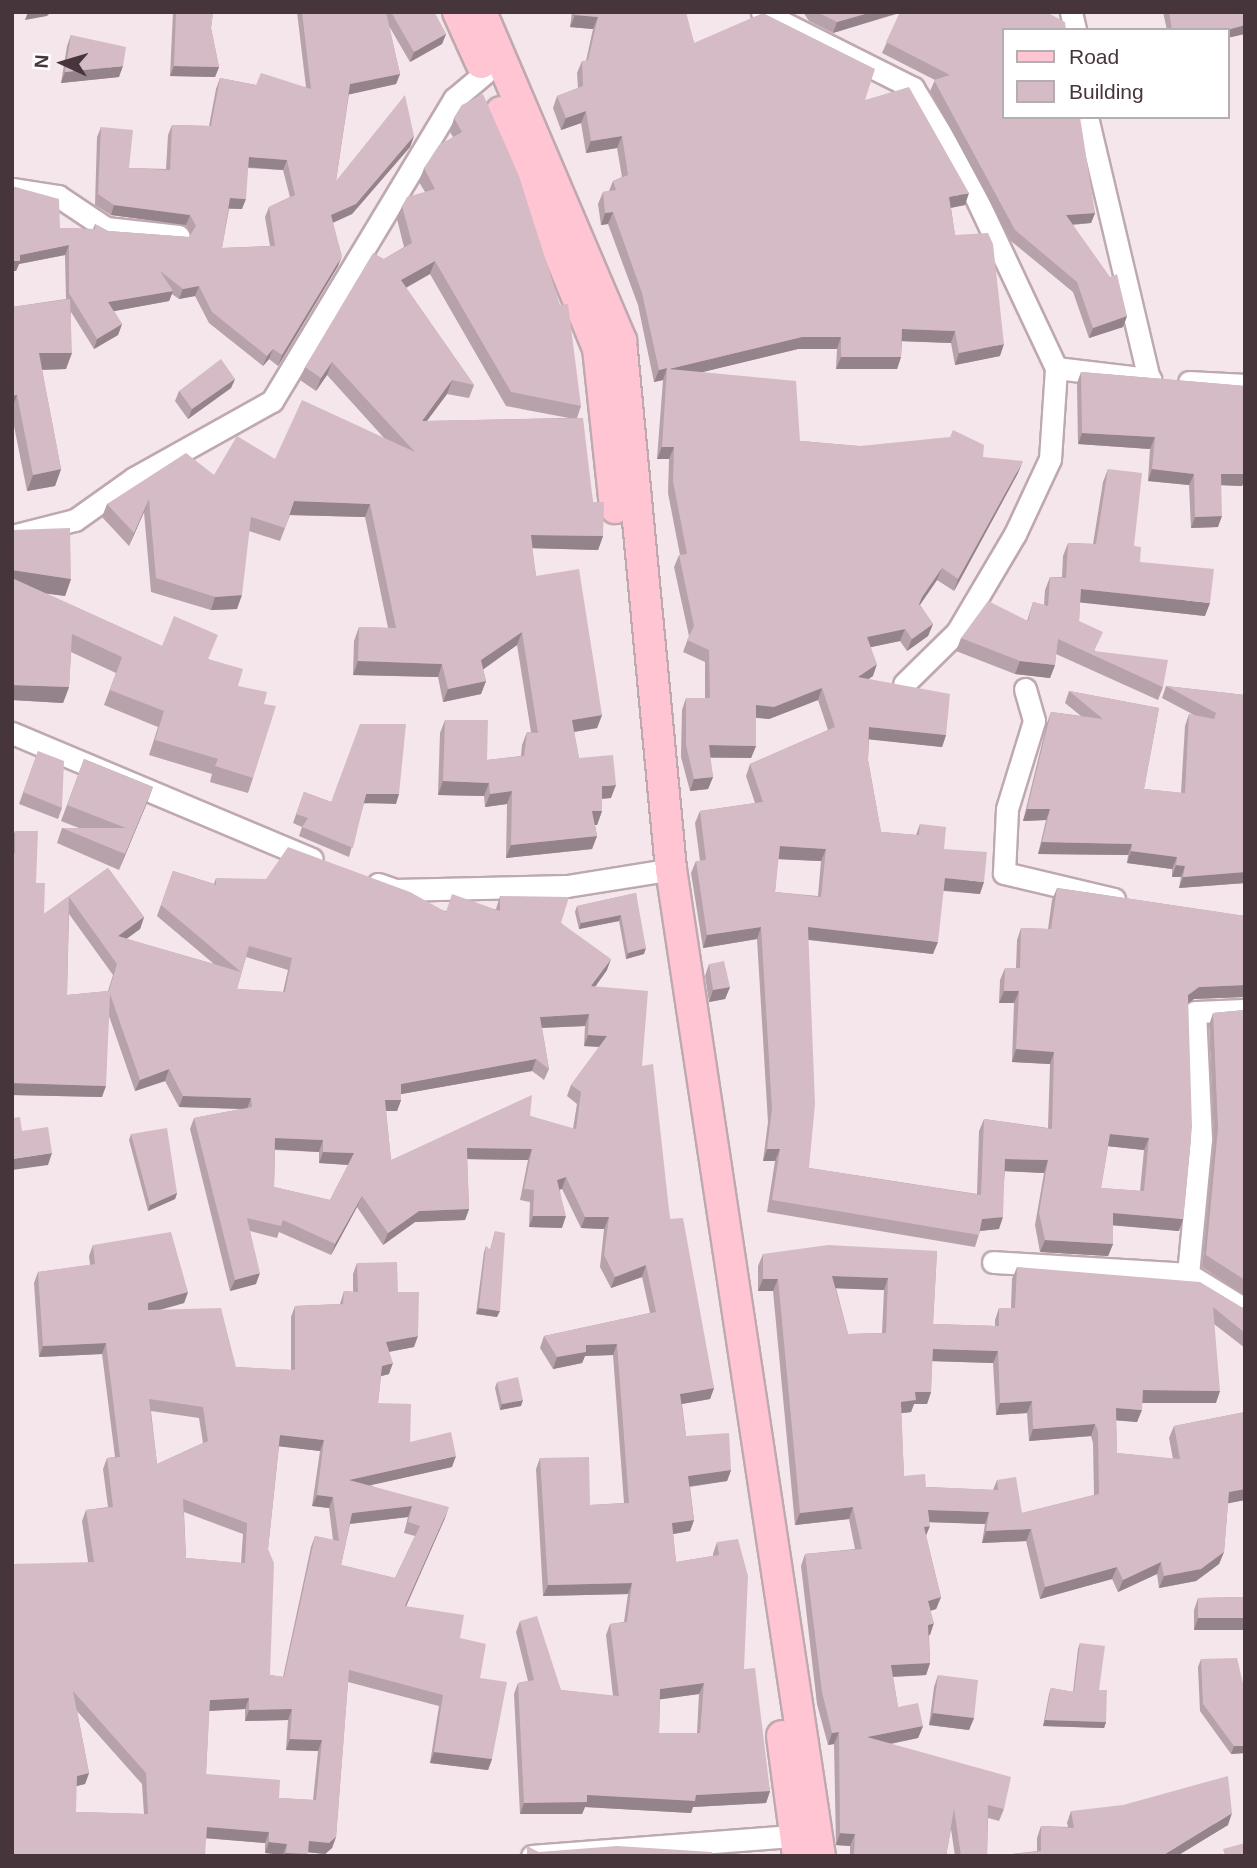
<!DOCTYPE html>
<style>
body{margin:0}
#map{position:relative;width:1257px;height:1868px;overflow:hidden;background:#f4e6ea;font-family:Helvetica,sans-serif}
div>[style]{position:absolute}
.roads{filter:drop-shadow(2px 0 #bfa9b0) drop-shadow(-2px 0 #bfa9b0) drop-shadow(0 2px #bfa9b0) drop-shadow(0 -2px #bfa9b0)}
.street>*{height:21px;margin:-10.5px;padding:0 10.5px;transform-origin:10.5px;border-radius:10.5px;background:#fff}
.secondary>*{height:30px;margin:-15px;padding:0 15px;transform-origin:15px;border-radius:15px;background:#ffc5d3}
.wall>*{inset:0;background:#b7a1aa}
.shaded-wall>*{inset:0;background:#95838b}
.building>*{inset:0;background:#d5bbc6}
span{translate:-50% -50%;white-space:nowrap;text-align:center;line-height:1.15;-webkit-text-stroke:5px #fff;paint-order:stroke}
.frame{position:absolute;inset:0;border:14px solid #47353c;pointer-events:none}
.legend{position:absolute;left:1002px;top:28px;width:228px;height:91px;box-sizing:border-box;background:#fff;border:2px solid #b5aeb1;margin:0;padding:9px 12px;list-style:none;font-size:21px;color:#47353c}
.legend li{display:flex;align-items:center;gap:14px;height:35px}
.legend b{width:35px;border:2px solid #b5aeb1}
.north{position:absolute;left:28px;top:28px;width:70px;height:70px;-webkit-text-stroke:5px #fff;paint-order:stroke;rotate:274deg;font-size:19px;font-weight:700;line-height:28px;text-align:center;color:#47353c}
.north::after{content:'';display:block;margin:auto;width:24px;height:32px;background:#47353c;clip-path:polygon(50% 0,100% 100%,50% 72%,0 100%)}
</style>
<div id="map">
<div class="roads">
<div class="street">
<i style="left:762px;top:12px;width:169px;rotate:26.7deg"></i>
<i style="left:913px;top:88px;width:96px;rotate:58.6deg"></i>
<i style="left:963px;top:170px;width:219px;rotate:64.8deg"></i>
<i style="left:1056px;top:368px;width:95px;rotate:6.7deg"></i>
<i style="left:1071px;top:12px;width:18px;rotate:77deg"></i>
<i style="left:1087px;top:117px;width:269px;rotate:76.7deg"></i>
<i style="left:12px;top:189px;width:47px;rotate:8.7deg"></i>
<i style="left:58px;top:196px;width:58px;rotate:33.7deg"></i>
<i style="left:106px;top:228px;width:73px;rotate:6.3deg"></i>
<i style="left:1189px;top:382px;width:56px;rotate:3.1deg"></i>
<i style="left:12px;top:536px;width:65px;rotate:-14.3deg"></i>
<i style="left:75px;top:520px;width:72px;rotate:-35.4deg"></i>
<i style="left:134px;top:478px;width:158px;rotate:-29.2deg"></i>
<i style="left:272px;top:401px;width:353px;rotate:-58.9deg"></i>
<i style="left:454px;top:99px;width:40px;rotate:-40deg"></i>
<i style="left:904px;top:684px;width:74px;rotate:-44.5deg"></i>
<i style="left:957px;top:632px;width:114px;rotate:-59.4deg"></i>
<i style="left:1015px;top:534px;width:83px;rotate:-65deg"></i>
<i style="left:1050px;top:459px;width:91px;rotate:-86.2deg"></i>
<i style="left:1025px;top:689px;width:33px;rotate:74deg"></i>
<i style="left:1034px;top:721px;width:92px;rotate:107.1deg"></i>
<i style="left:1007px;top:809px;width:64px;rotate:92.7deg"></i>
<i style="left:1004px;top:873px;width:113px;rotate:13.3deg"></i>
<i style="left:12px;top:733px;width:325px;rotate:22.8deg"></i>
<i style="left:378px;top:884px;width:18px;rotate:19deg"></i>
<i style="left:395px;top:890px;width:172px;rotate:-1.3deg"></i>
<i style="left:567px;top:886px;width:88px;rotate:-9.1deg"></i>
<i style="left:993px;top:1262px;width:195px;rotate:3.5deg"></i>
<i style="left:1188px;top:1274px;width:136px;rotate:-84.5deg"></i>
<i style="left:1201px;top:1139px;width:127px;rotate:-92.7deg"></i>
<i style="left:1195px;top:1012px;width:50px;rotate:-2.3deg"></i>
<i style="left:1188px;top:1274px;width:67px;rotate:31.6deg"></i>
<i style="left:532px;top:1856px;width:263px;rotate:-4.4deg"></i>
</div>
<div class="secondary">
<i style="left:458px;top:12px;width:56px;rotate:65.7deg"></i>
<i style="left:481px;top:12px;width:358px;rotate:66.9deg"></i>
<i style="left:621px;top:341px;width:530px;rotate:84.59deg"></i>
<i style="left:671px;top:869px;width:998px;rotate:81.42deg"></i>
<i style="left:501px;top:112px;width:255px;rotate:67.7deg"></i>
<i style="left:598px;top:348px;width:161px;rotate:83.9deg"></i>
<i style="left:782px;top:1736px;width:121px;rotate:82.4deg"></i>
</div>
</div>
<div class="wall">
<i style="clip-path:polygon(173px 12px,213px 12px,211px 28px,219px 67px,215px 77px,170px 76px)"></i>
<i style="clip-path:polygon(evenodd,297px 12px,434px 12px,446px 34px,442px 44px,410px 62px,389px 26px,400px 74px,396px 84px,349px 94px,336px 181px,414px 136px,410px 147px,352px 214px,333px 223px,338px 266px,278px 366px,269px 359px,263px 366px,209px 323px,195px 296px,179px 299px,172px 294px,169px 301px,114px 311px,122px 324px,118px 335px,94px 349px,71px 312px,66px 369px,42px 370px,61px 469px,55px 486px,27px 491px,12px 416px,12px 307px,66px 299px,65px 255px,19px 264px,16px 271px,12px 271px,12px 186px,60px 228px,93px 229px,95px 224px,108px 231px,189px 237px,191px 234px,186px 225px,111px 215px,95px 205px,97px 137px,101px 127px,129px 168px,166px 169px,168px 135px,172px 125px,209px 126px,216px 89px,220px 78px,256px 85px,306px 87px,297px 12px,248px 168px,283px 170px,290px 197px,269px 207px,265px 217px,270px 246px,222px 248px,229px 209px,242px 209px,248px 168px)"></i>
<i style="clip-path:polygon(evenodd,572px 12px,690px 12px,686px 14px,694px 43px,865px 100px,965px 205px,951px 208px,955px 235px,1000px 356px,955px 365px,951px 343px,902px 341px,901px 357px,897px 369px,836px 369px,837px 349px,798px 349px,702px 372px,800px 441px,983px 457px,1018px 473px,954px 591px,937px 580px,920px 605px,933px 624px,928px 636px,907px 651px,900px 641px,871px 647px,873px 676px,868px 679px,946px 735px,942px 747px,869px 739px,868px 760px,881px 832px,916px 835px,920px 824px,944px 849px,980px 894px,943px 891px,933px 954px,808px 940px,809px 1168px,977px 1194px,979px 1131px,984px 1119px,1048px 1128px,1050px 1064px,1012px 1062px,1014px 1003px,999px 1003px,1000px 980px,1005px 968px,1016px 968px,1017px 940px,1021px 928px,1048px 929px,1052px 900px,1057px 888px,1245px 916px,1245px 997px,1194px 999px,1188px 1003px,1179px 1231px,1113px 1225px,1113px 1244px,1108px 1256px,1040px 1252px,1035px 1225px,1044px 1173px,1005px 1171px,999px 1229px,980px 1231px,975px 1247px,767px 1212px,775px 1161px,763px 1161px,768px 1122px,757px 939px,703px 948px,691px 873px,696px 861px,700px 861px,695px 823px,700px 811px,755px 803px,746px 776px,750px 764px,828px 730px,818px 700px,769px 719px,756px 718px,756px 746px,751px 758px,710px 758px,713px 777px,708px 789px,690px 791px,681px 757px,682px 710px,686px 698px,705px 698px,705px 662px,683px 652px,689px 636px,674px 567px,679px 555px,680px 555px,668px 493px,669px 459px,657px 459px,663px 380px,654px 382px,638px 305px,608px 224px,601px 225px,598px 204px,603px 192px,609px 191px,613px 181px,622px 177px,617px 148px,586px 153px,581px 123px,561px 130px,553px 108px,557px 96px,578px 88px,577px 73px,582px 61px,586px 61px,593px 29px,570px 27px,572px 12px,778px 859px,821px 861px,818px 896px,775px 892px,778px 859px,572px 12px,1108px 1146px,1144px 1150px,1140px 1191px,1101px 1188px,1108px 1146px)"></i>
<i style="clip-path:polygon(803px 12px,1046px 12px,1095px 213px,1091px 223px,1073px 225px,1127px 316px,1123px 327px,1089px 338px,1073px 292px,1011px 241px,930px 91px,935px 80px,882px 53px,900px 13px,833px 33px,809px 21px)"></i>
<i style="clip-path:polygon(1163px 12px,1245px 12px,1243px 34px,1227px 38px,1227px 30px,1167px 30px)"></i>
<i style="clip-path:polygon(71px 35px,119px 77px,61px 83px,67px 46px)"></i>
<i style="clip-path:polygon(evenodd,462px 105px,581px 406px,577px 418px,593px 502px,603px 536px,598px 550px,532px 548px,536px 576px,602px 715px,597px 728px,574px 732px,579px 758px,611px 798px,602px 799px,602px 811px,597px 825px,595px 825px,597px 836px,592px 849px,506px 858px,507px 804px,485px 807px,484px 796px,438px 795px,440px 733px,445px 720px,487px 760px,521px 756px,522px 745px,527px 732px,531px 732px,517px 645px,483px 669px,486px 681px,481px 694px,443px 702px,438px 677px,353px 675px,354px 641px,359px 627px,388px 628px,365px 517px,290px 515px,280px 541px,249px 531px,237px 609px,211px 610px,151px 592px,144px 512px,129px 546px,102px 517px,107px 504px,275px 459px,385px 439px,327px 375px,316px 391px,300px 380px,305px 367px,384px 259px,404px 247px,397px 219px,402px 206px,425px 192px,419px 182px,424px 168px,453px 137px,450px 132px,454px 118px,462px 105px,430px 274px,506px 406px,569px 418px,427px 421px,447px 394px,469px 398px,474px 385px,406px 288px,430px 274px)"></i>
<i style="clip-path:polygon(1081px 372px,1245px 386px,1245px 479px,1242px 486px,1221px 485px,1218px 527px,1191px 528px,1189px 485px,1148px 481px,1150px 449px,1078px 444px,1077px 383px)"></i>
<i style="clip-path:polygon(235px 379px,231px 388px,188px 419px,175px 401px,179px 391px)"></i>
<i style="clip-path:polygon(1108px 469px,1140px 562px,1205px 616px,1080px 602px,1079px 621px,1095px 651px,1163px 687px,1158px 700px,1056px 654px,1055px 665px,1050px 678px,1015px 674px,956px 651px,961px 638px,1027px 621px,1033px 602px,1044px 605px,1045px 590px,1050px 577px,1062px 577px,1063px 556px,1068px 543px,1093px 544px,1103px 482px)"></i>
<i style="clip-path:polygon(12px 530px,71px 579px,65px 596px,45px 593px,162px 646px,209px 659px,238px 686px,264px 704px,253px 778px,248px 793px,210px 782px,212px 774px,149px 755px,158px 727px,104px 705px,116px 673px,71px 652px,69px 687px,63px 703px,12px 700px)"></i>
<i style="clip-path:polygon(1245px 671px,1245px 690px,1243px 675px)"></i>
<i style="clip-path:polygon(1166px 686px,1245px 695px,1245px 883px,1179px 888px,1181px 877px,1172px 877px,1172px 869px,1127px 863px,1128px 855px,1038px 854px,1046px 820px,1023px 821px,1047px 723px,1051px 712px,1081px 716px,1065px 703px,1069px 691px,1159px 708px,1144px 789px,1181px 793px,1185px 726px,1189px 714px,1194px 715px,1162px 698px)"></i>
<i style="clip-path:polygon(38px 751px,62px 808px,58px 819px,19px 804px)"></i>
<i style="clip-path:polygon(84px 759px,153px 787px,119px 870px,57px 843px,62px 828px,79px 828px,61px 821px)"></i>
<i style="clip-path:polygon(304px 792px,331px 802px,396px 804px,364px 803px,349px 857px,299px 836px,302px 827px,293px 823px)"></i>
<i style="clip-path:polygon(evenodd,15px 831px,36px 883px,44px 914px,108px 868px,144px 917px,140px 929px,126px 939px,214px 964px,157px 916px,173px 871px,214px 884px,216px 878px,446px 911px,496px 909px,500px 896px,561px 923px,607px 970px,595px 987px,642px 1066px,670px 1219px,714px 1388px,710px 1399px,682px 1404px,686px 1436px,731px 1470px,727px 1481px,690px 1487px,694px 1520px,690px 1531px,673px 1534px,676px 1562px,713px 1556px,713px 1554px,717px 1542px,770px 1791px,766px 1803px,693px 1807px,691px 1813px,585px 1807px,582px 1814px,520px 1814px,514px 1694px,518px 1683px,528px 1681px,516px 1632px,520px 1621px,561px 1690px,613px 1696px,606px 1635px,610px 1624px,624px 1622px,628px 1594px,543px 1596px,536px 1469px,540px 1458px,590px 1505px,624px 1503px,613px 1355px,585px 1356px,582px 1363px,553px 1369px,540px 1348px,544px 1336px,650px 1313px,642px 1277px,611px 1288px,600px 1267px,604px 1229px,581px 1228px,562px 1189px,560px 1189px,562px 1228px,529px 1227px,530px 1202px,520px 1200px,528px 1160px,467px 1159px,469px 1209px,465px 1220px,415px 1222px,383px 1245px,357px 1207px,331px 1255px,279px 1232px,277px 1238px,250px 1231px,256px 1284px,230px 1291px,190px 1129px,194px 1118px,241px 1109px,179px 1107px,165px 1081px,135px 1091px,109px 1016px,102px 1097px,12px 1095px,12px 839px,15px 831px,69px 914px,113px 975px,108px 991px,67px 995px,69px 914px,15px 831px,246px 957px,288px 970px,283px 992px,237px 989px,246px 957px,15px 831px,585px 1026px,584px 1046px,599px 1047px,571px 1085px,567px 1096px,577px 1104px,573px 1129px,530px 1116px,391px 1160px,386px 1111px,397px 1111px,401px 1100px,401px 1094px,532px 1071px,544px 1080px,549px 1069px,542px 1028px,585px 1026px,15px 831px,275px 1150px,319px 1152px,319px 1163px,348px 1165px,330px 1200px,274px 1187px,275px 1150px,15px 831px,699px 1694px,697px 1733px,659px 1733px,660px 1699px,699px 1694px)"></i>
<i style="clip-path:polygon(636px 893px,644px 954px,626px 959px,619px 921px,579px 929px,575px 912px,577px 906px)"></i>
<i style="clip-path:polygon(709px 964px,730px 987px,725px 999px,709px 1002px,705px 976px)"></i>
<i style="clip-path:polygon(1245px 1010px,1245px 1295px,1202px 1267px,1214px 1140px,1209px 1025px,1213px 1013px)"></i>
<i style="clip-path:polygon(131px 1134px,177px 1193px,175px 1199px,148px 1211px,129px 1140px)"></i>
<i style="clip-path:polygon(495px 1231px,497px 1317px,476px 1314px,484px 1252px,486px 1246px,490px 1250px)"></i>
<i style="clip-path:polygon(evenodd,93px 1245px,188px 1292px,184px 1303px,160px 1310px,236px 1367px,291px 1370px,291px 1317px,295px 1306px,340px 1304px,344px 1291px,353px 1292px,353px 1274px,357px 1263px,398px 1292px,414px 1347px,389px 1352px,389px 1374px,381px 1376px,378px 1403px,410px 1442px,452px 1467px,370px 1485px,445px 1518px,406px 1607px,460px 1638px,480px 1678px,492px 1759px,488px 1770px,430px 1763px,439px 1706px,348px 1682px,336px 1837px,332px 1848px,325px 1854px,308px 1852px,308px 1856px,283px 1856px,283px 1855px,265px 1853px,265px 1843px,206px 1838px,12px 1856px,88px 1562px,82px 1521px,86px 1510px,108px 1507px,103px 1469px,107px 1458px,115px 1457px,102px 1354px,39px 1357px,34px 1283px,38px 1272px,90px 1265px,89px 1256px,93px 1245px,151px 1411px,199px 1418px,203px 1443px,157px 1464px,151px 1411px,93px 1245px,279px 1446px,320px 1451px,312px 1506px,329px 1508px,333px 1540px,315px 1536px,311px 1547px,283px 1677px,270px 1675px,268px 1549px,279px 1446px,93px 1245px,184px 1512px,243px 1534px,241px 1563px,186px 1558px,184px 1512px,93px 1245px,408px 1517px,404px 1533px,415px 1536px,395px 1578px,341px 1565px,350px 1524px,408px 1517px,93px 1245px,245px 1709px,245px 1721px,288px 1720px,286px 1750px,318px 1751px,313px 1800px,279px 1798px,206px 1774px,209px 1711px,245px 1709px,93px 1245px,77px 1711px,142px 1784px,144px 1814px,76px 1812px,76px 1786px,85px 1784px,89px 1773px,77px 1711px)"></i>
<i style="clip-path:polygon(evenodd,937px 1251px,933px 1324px,995px 1326px,995px 1320px,999px 1308px,1011px 1308px,1012px 1279px,1017px 1267px,1245px 1308px,1245px 1348px,1214px 1324px,1216px 1403px,1142px 1403px,1137px 1422px,1116px 1420px,1117px 1453px,1173px 1459px,1169px 1438px,1174px 1426px,1245px 1412px,1245px 1500px,1228px 1503px,1224px 1552px,1219px 1564px,1196px 1581px,1159px 1588px,1157px 1574px,1118px 1592px,1112px 1579px,1040px 1599px,1026px 1541px,982px 1543px,985px 1524px,929px 1522px,926px 1536px,941px 1597px,936px 1609px,930px 1611px,929px 1635px,930px 1663px,926px 1675px,893px 1677px,898px 1707px,923px 1726px,918px 1738px,891px 1744px,1004px 1809px,999px 1821px,988px 1818px,987px 1856px,955px 1856px,951px 1829px,946px 1856px,850px 1856px,850px 1846px,836px 1845px,834px 1744px,828px 1745px,817px 1704px,801px 1566px,805px 1554px,855px 1549px,849px 1519px,795px 1525px,773px 1291px,758px 1291px,758px 1266px,763px 1254px,937px 1251px,836px 1288px,884px 1290px,882px 1333px,848px 1334px,836px 1288px,937px 1251px,932px 1361px,993px 1363px,996px 1415px,1027px 1413px,1029px 1441px,1091px 1436px,1093px 1443px,1094px 1495px,1022px 1513px,997px 1480px,993px 1490px,926px 1487px,904px 1476px,901px 1413px,911px 1412px,914px 1404px,927px 1404px,931px 1392px,932px 1361px)"></i>
<i style="clip-path:polygon(497px 1382px,521px 1406px,500px 1410px,495px 1388px)"></i>
<i style="clip-path:polygon(1245px 1563px,1245px 1630px,1194px 1630px,1194px 1610px,1198px 1598px,1244px 1597px)"></i>
<i style="clip-path:polygon(1080px 1643px,1099px 1690px,1106px 1722px,1104px 1728px,1043px 1726px,1049px 1694px,1051px 1688px,1073px 1692px,1078px 1649px)"></i>
<i style="clip-path:polygon(1201px 1659px,1245px 1692px,1245px 1753px,1231px 1754px,1200px 1711px,1198px 1667px)"></i>
<i style="clip-path:polygon(938px 1675px,974px 1718px,969px 1730px,929px 1725px,934px 1687px)"></i>
<i style="clip-path:polygon(1071px 1811px,1228px 1825px,1177px 1856px,995px 1856px,1037px 1851px,1037px 1838px,1041px 1826px,1068px 1827px,1067px 1823px)"></i>
</div>
<div class="shaded-wall">
<i style="clip-path:polygon(28px 12px,51px 12px,47px 16px,25px 20px)"></i>
<i style="clip-path:polygon(872px 12px,901px 12px,833px 33px,837px 22px)"></i>
<i style="clip-path:polygon(575px 15px,598px 17px,593px 29px,570px 27px)"></i>
<i style="clip-path:polygon(1245px 25px,1245px 34px,1227px 38px,1227px 30px)"></i>
<i style="clip-path:polygon(446px 34px,442px 44px,410px 62px,414px 52px)"></i>
<i style="clip-path:polygon(123px 66px,119px 77px,61px 83px,65px 72px)"></i>
<i style="clip-path:polygon(174px 66px,219px 67px,215px 77px,170px 76px)"></i>
<i style="clip-path:polygon(400px 74px,396px 84px,347px 95px,350px 84px)"></i>
<i style="clip-path:polygon(586px 111px,581px 123px,561px 130px,566px 118px)"></i>
<i style="clip-path:polygon(414px 136px,410px 147px,352px 214px,327px 225px,331px 215px)"></i>
<i style="clip-path:polygon(622px 136px,617px 148px,586px 153px,591px 141px)"></i>
<i style="clip-path:polygon(249px 157px,287px 160px,283px 170px,245px 167px)"></i>
<i style="clip-path:polygon(969px 193px,965px 205px,944px 209px,949px 197px)"></i>
<i style="clip-path:polygon(230px 198px,246px 199px,242px 209px,227px 208px)"></i>
<i style="clip-path:polygon(114px 205px,190px 215px,186px 225px,111px 215px)"></i>
<i style="clip-path:polygon(613px 212px,608px 224px,601px 225px,605px 213px)"></i>
<i style="clip-path:polygon(1095px 213px,1091px 223px,1062px 225px,1066px 215px)"></i>
<i style="clip-path:polygon(69px 245px,65px 255px,19px 264px,16px 271px,12px 271px,12px 261px,20px 255px)"></i>
<i style="clip-path:polygon(342px 256px,338px 266px,278px 366px,282px 355px)"></i>
<i style="clip-path:polygon(435px 261px,430px 274px,396px 293px,401px 280px)"></i>
<i style="clip-path:polygon(199px 286px,195px 296px,179px 299px,183px 289px)"></i>
<i style="clip-path:polygon(173px 291px,169px 301px,104px 313px,108px 302px)"></i>
<i style="clip-path:polygon(1127px 316px,1123px 327px,1089px 338px,1093px 328px)"></i>
<i style="clip-path:polygon(122px 324px,118px 335px,94px 349px,97px 339px)"></i>
<i style="clip-path:polygon(902px 329px,955px 331px,951px 343px,897px 341px)"></i>
<i style="clip-path:polygon(802px 337px,841px 337px,837px 349px,798px 349px,666px 381px,669px 369px)"></i>
<i style="clip-path:polygon(1004px 344px,1000px 356px,955px 365px,959px 353px)"></i>
<i style="clip-path:polygon(273px 349px,269px 359px,263px 366px,267px 356px)"></i>
<i style="clip-path:polygon(39px 353px,72px 353px,66px 369px,33px 370px)"></i>
<i style="clip-path:polygon(841px 357px,901px 357px,897px 369px,836px 369px)"></i>
<i style="clip-path:polygon(332px 362px,327px 375px,316px 391px,321px 378px)"></i>
<i style="clip-path:polygon(667px 368px,663px 380px,654px 382px,659px 370px)"></i>
<i style="clip-path:polygon(235px 379px,231px 388px,188px 419px,192px 409px)"></i>
<i style="clip-path:polygon(452px 380px,447px 394px,417px 434px,422px 421px)"></i>
<i style="clip-path:polygon(17px 395px,12px 408px,12px 396px)"></i>
<i style="clip-path:polygon(1082px 433px,1155px 437px,1150px 449px,1078px 444px)"></i>
<i style="clip-path:polygon(662px 447px,674px 447px,669px 459px,657px 459px)"></i>
<i style="clip-path:polygon(1023px 461px,1018px 473px,954px 591px,958px 579px)"></i>
<i style="clip-path:polygon(61px 469px,55px 486px,27px 491px,33px 475px)"></i>
<i style="clip-path:polygon(1152px 469px,1194px 474px,1189px 485px,1148px 481px)"></i>
<i style="clip-path:polygon(1221px 474px,1245px 474px,1245px 479px,1242px 486px,1216px 485px)"></i>
<i style="clip-path:polygon(149px 499px,144px 512px,129px 546px,134px 533px)"></i>
<i style="clip-path:polygon(294px 501px,370px 504px,365px 517px,289px 515px)"></i>
<i style="clip-path:polygon(1222px 516px,1218px 527px,1191px 528px,1195px 517px)"></i>
<i style="clip-path:polygon(531px 535px,603px 536px,598px 550px,526px 548px)"></i>
<i style="clip-path:polygon(942px 568px,937px 580px,917px 609px,922px 597px)"></i>
<i style="clip-path:polygon(12px 570px,71px 579px,65px 596px,12px 589px)"></i>
<i style="clip-path:polygon(1081px 589px,1210px 603px,1205px 616px,1076px 602px)"></i>
<i style="clip-path:polygon(242px 595px,237px 609px,211px 610px,215px 597px)"></i>
<i style="clip-path:polygon(933px 624px,928px 636px,907px 651px,912px 639px)"></i>
<i style="clip-path:polygon(905px 629px,900px 641px,862px 649px,867px 637px)"></i>
<i style="clip-path:polygon(522px 632px,517px 645px,477px 674px,481px 660px)"></i>
<i style="clip-path:polygon(358px 661px,442px 664px,438px 677px,353px 675px)"></i>
<i style="clip-path:polygon(1020px 661px,1055px 665px,1050px 678px,1015px 674px)"></i>
<i style="clip-path:polygon(877px 664px,873px 676px,854px 689px,858px 677px)"></i>
<i style="clip-path:polygon(486px 681px,481px 694px,443px 702px,448px 689px)"></i>
<i style="clip-path:polygon(12px 685px,69px 687px,63px 703px,12px 700px)"></i>
<i style="clip-path:polygon(822px 688px,818px 700px,769px 719px,752px 717px,756px 705px)"></i>
<i style="clip-path:polygon(602px 715px,597px 728px,567px 733px,572px 720px)"></i>
<i style="clip-path:polygon(869px 727px,946px 735px,942px 747px,865px 739px)"></i>
<i style="clip-path:polygon(709px 745px,756px 746px,751px 758px,704px 757px)"></i>
<i style="clip-path:polygon(713px 777px,708px 789px,690px 791px,694px 779px)"></i>
<i style="clip-path:polygon(443px 781px,489px 783px,484px 796px,438px 795px)"></i>
<i style="clip-path:polygon(616px 785px,611px 798px,597px 799px,602px 786px)"></i>
<i style="clip-path:polygon(153px 787px,147px 803px,119px 870px,125px 854px)"></i>
<i style="clip-path:polygon(512px 791px,507px 804px,485px 807px,490px 794px)"></i>
<i style="clip-path:polygon(366px 794px,399px 794px,396px 804px,363px 803px)"></i>
<i style="clip-path:polygon(1027px 809px,1050px 809px,1046px 820px,1023px 821px)"></i>
<i style="clip-path:polygon(592px 811px,602px 811px,597px 825px,588px 825px)"></i>
<i style="clip-path:polygon(597px 836px,592px 849px,506px 858px,511px 845px)"></i>
<i style="clip-path:polygon(1042px 842px,1132px 844px,1128px 855px,1038px 854px)"></i>
<i style="clip-path:polygon(780px 846px,826px 849px,821px 861px,775px 859px)"></i>
<i style="clip-path:polygon(1131px 851px,1177px 857px,1172px 869px,1127px 863px)"></i>
<i style="clip-path:polygon(1176px 865px,1185px 866px,1181px 877px,1172px 877px)"></i>
<i style="clip-path:polygon(1245px 872px,1245px 883px,1179px 888px,1183px 877px)"></i>
<i style="clip-path:polygon(945px 878px,984px 882px,980px 894px,940px 890px)"></i>
<i style="clip-path:polygon(621px 915px,619px 921px,579px 929px,581px 923px)"></i>
<i style="clip-path:polygon(144px 917px,140px 929px,114px 948px,118px 936px)"></i>
<i style="clip-path:polygon(761px 927px,757px 939px,703px 948px,707px 935px)"></i>
<i style="clip-path:polygon(808px 927px,938px 942px,933px 954px,803px 939px)"></i>
<i style="clip-path:polygon(646px 948px,644px 954px,626px 959px,628px 953px)"></i>
<i style="clip-path:polygon(611px 959px,607px 970px,587px 998px,591px 986px)"></i>
<i style="clip-path:polygon(1245px 985px,1244px 997px,1194px 999px,1183px 1007px,1188px 995px,1199px 987px)"></i>
<i style="clip-path:polygon(730px 987px,725px 999px,709px 1002px,713px 990px)"></i>
<i style="clip-path:polygon(1004px 991px,1019px 991px,1014px 1003px,999px 1003px)"></i>
<i style="clip-path:polygon(589px 1014px,585px 1026px,536px 1028px,540px 1017px)"></i>
<i style="clip-path:polygon(588px 1035px,607px 1036px,603px 1047px,584px 1046px)"></i>
<i style="clip-path:polygon(1016px 1049px,1054px 1052px,1050px 1064px,1012px 1062px)"></i>
<i style="clip-path:polygon(536px 1059px,532px 1071px,396px 1095px,401px 1084px)"></i>
<i style="clip-path:polygon(169px 1069px,165px 1081px,135px 1091px,140px 1080px)"></i>
<i style="clip-path:polygon(12px 1083px,106px 1086px,102px 1097px,12px 1095px)"></i>
<i style="clip-path:polygon(183px 1096px,251px 1098px,247px 1109px,179px 1107px)"></i>
<i style="clip-path:polygon(385px 1100px,401px 1100px,397px 1111px,380px 1111px)"></i>
<i style="clip-path:polygon(1110px 1134px,1149px 1138px,1144px 1150px,1106px 1146px)"></i>
<i style="clip-path:polygon(275px 1138px,323px 1140px,319px 1152px,271px 1149px)"></i>
<i style="clip-path:polygon(467px 1148px,532px 1149px,528px 1160px,462px 1159px)"></i>
<i style="clip-path:polygon(767px 1149px,780px 1149px,775px 1161px,763px 1161px)"></i>
<i style="clip-path:polygon(323px 1152px,354px 1153px,350px 1165px,319px 1163px)"></i>
<i style="clip-path:polygon(52px 1153px,48px 1165px,12px 1170px,12px 1159px)"></i>
<i style="clip-path:polygon(1005px 1159px,1048px 1160px,1044px 1173px,1001px 1171px)"></i>
<i style="clip-path:polygon(566px 1177px,562px 1189px,553px 1192px,557px 1180px)"></i>
<i style="clip-path:polygon(177px 1193px,175px 1199px,148px 1211px,150px 1205px)"></i>
<i style="clip-path:polygon(362px 1196px,357px 1207px,331px 1255px,335px 1244px)"></i>
<i style="clip-path:polygon(469px 1209px,465px 1220px,415px 1222px,383px 1245px,388px 1233px,419px 1211px)"></i>
<i style="clip-path:polygon(1113px 1213px,1183px 1219px,1179px 1231px,1109px 1225px)"></i>
<i style="clip-path:polygon(533px 1216px,566px 1216px,562px 1228px,529px 1227px)"></i>
<i style="clip-path:polygon(585px 1217px,609px 1217px,604px 1229px,581px 1228px)"></i>
<i style="clip-path:polygon(1003px 1217px,999px 1229px,978px 1231px,982px 1219px)"></i>
<i style="clip-path:polygon(1045px 1240px,1113px 1244px,1108px 1256px,1040px 1252px)"></i>
<i style="clip-path:polygon(646px 1265px,642px 1277px,611px 1288px,615px 1277px)"></i>
<i style="clip-path:polygon(260px 1273px,256px 1284px,230px 1291px,235px 1280px)"></i>
<i style="clip-path:polygon(832px 1276px,888px 1278px,884px 1290px,828px 1288px)"></i>
<i style="clip-path:polygon(763px 1279px,778px 1279px,773px 1291px,758px 1291px)"></i>
<i style="clip-path:polygon(188px 1292px,184px 1303px,144px 1314px,148px 1303px)"></i>
<i style="clip-path:polygon(479px 1308px,500px 1311px,497px 1317px,476px 1314px)"></i>
<i style="clip-path:polygon(418px 1336px,414px 1347px,382px 1353px,386px 1342px)"></i>
<i style="clip-path:polygon(106px 1343px,102px 1354px,39px 1357px,43px 1346px)"></i>
<i style="clip-path:polygon(617px 1344px,613px 1355px,585px 1356px,582px 1363px,553px 1369px,557px 1357px,586px 1345px)"></i>
<i style="clip-path:polygon(933px 1349px,998px 1351px,993px 1363px,928px 1361px)"></i>
<i style="clip-path:polygon(393px 1363px,389px 1374px,378px 1377px,382px 1366px)"></i>
<i style="clip-path:polygon(714px 1388px,710px 1399px,676px 1405px,680px 1394px)"></i>
<i style="clip-path:polygon(1143px 1390px,1220px 1391px,1216px 1403px,1139px 1403px)"></i>
<i style="clip-path:polygon(915px 1392px,931px 1392px,927px 1404px,914px 1404px,911px 1412px,896px 1414px,901px 1402px)"></i>
<i style="clip-path:polygon(523px 1400px,521px 1406px,500px 1410px,502px 1404px)"></i>
<i style="clip-path:polygon(1032px 1401px,1027px 1413px,996px 1415px,1000px 1403px)"></i>
<i style="clip-path:polygon(1116px 1408px,1142px 1410px,1137px 1422px,1111px 1420px)"></i>
<i style="clip-path:polygon(1095px 1424px,1091px 1436px,1029px 1441px,1033px 1429px)"></i>
<i style="clip-path:polygon(280px 1435px,324px 1440px,320px 1451px,276px 1446px)"></i>
<i style="clip-path:polygon(456px 1456px,452px 1467px,345px 1491px,349px 1480px)"></i>
<i style="clip-path:polygon(731px 1470px,727px 1481px,684px 1487px,688px 1476px)"></i>
<i style="clip-path:polygon(1245px 1489px,1245px 1500px,1225px 1504px,1229px 1492px)"></i>
<i style="clip-path:polygon(317px 1495px,333px 1497px,329px 1508px,312px 1506px)"></i>
<i style="clip-path:polygon(412px 1506px,408px 1517px,348px 1524px,352px 1513px)"></i>
<i style="clip-path:polygon(449px 1507px,445px 1518px,401px 1617px,405px 1606px)"></i>
<i style="clip-path:polygon(853px 1507px,849px 1519px,795px 1525px,800px 1513px)"></i>
<i style="clip-path:polygon(928px 1510px,989px 1512px,985px 1524px,924px 1522px)"></i>
<i style="clip-path:polygon(694px 1520px,690px 1531px,668px 1535px,672px 1523px)"></i>
<i style="clip-path:polygon(930px 1526px,925px 1538px,924px 1527px)"></i>
<i style="clip-path:polygon(1031px 1529px,1026px 1541px,982px 1543px,986px 1531px)"></i>
<i style="clip-path:polygon(1224px 1552px,1219px 1564px,1196px 1581px,1159px 1588px,1164px 1576px)"></i>
<i style="clip-path:polygon(1161px 1562px,1157px 1574px,1118px 1592px,1123px 1580px)"></i>
<i style="clip-path:polygon(1117px 1567px,1112px 1579px,1040px 1599px,1045px 1587px)"></i>
<i style="clip-path:polygon(632px 1583px,628px 1594px,543px 1596px,548px 1585px)"></i>
<i style="clip-path:polygon(941px 1597px,936px 1609px,923px 1613px,928px 1601px)"></i>
<i style="clip-path:polygon(1198px 1618px,1245px 1618px,1245px 1630px,1194px 1630px)"></i>
<i style="clip-path:polygon(934px 1623px,930px 1635px,924px 1637px,928px 1625px)"></i>
<i style="clip-path:polygon(930px 1663px,926px 1675px,887px 1677px,891px 1665px)"></i>
<i style="clip-path:polygon(704px 1683px,699px 1694px,656px 1700px,660px 1689px)"></i>
<i style="clip-path:polygon(249px 1698px,245px 1709px,206px 1711px,210px 1700px)"></i>
<i style="clip-path:polygon(292px 1709px,288px 1720px,245px 1721px,249px 1710px)"></i>
<i style="clip-path:polygon(933px 1713px,974px 1718px,969px 1730px,929px 1725px)"></i>
<i style="clip-path:polygon(1045px 1720px,1106px 1722px,1104px 1728px,1043px 1726px)"></i>
<i style="clip-path:polygon(923px 1726px,918px 1738px,863px 1749px,867px 1737px)"></i>
<i style="clip-path:polygon(839px 1732px,834px 1744px,828px 1745px,832px 1733px)"></i>
<i style="clip-path:polygon(290px 1739px,322px 1740px,318px 1751px,286px 1750px)"></i>
<i style="clip-path:polygon(1234px 1746px,1245px 1746px,1245px 1753px,1231px 1754px)"></i>
<i style="clip-path:polygon(434px 1752px,492px 1759px,488px 1770px,430px 1763px)"></i>
<i style="clip-path:polygon(89px 1773px,85px 1784px,73px 1787px,77px 1776px)"></i>
<i style="clip-path:polygon(770px 1791px,766px 1803px,693px 1807px,691px 1813px,585px 1807px,582px 1814px,520px 1814px,524px 1803px,587px 1795px,696px 1795px)"></i>
<i style="clip-path:polygon(1232px 1813px,1228px 1825px,1177px 1856px,1162px 1856px)"></i>
<i style="clip-path:polygon(207px 1827px,269px 1832px,265px 1843px,203px 1838px)"></i>
<i style="clip-path:polygon(840px 1833px,855px 1834px,850px 1846px,836px 1845px)"></i>
<i style="clip-path:polygon(336px 1837px,332px 1848px,325px 1854px,305px 1852px,309px 1841px)"></i>
<i style="clip-path:polygon(269px 1842px,287px 1844px,283px 1855px,265px 1853px)"></i>
<i style="clip-path:polygon(286px 1853px,308px 1854px,308px 1856px,285px 1856px)"></i>
</div>
<div class="building">
<i style="clip-path:polygon(176px 12px,213px 12px,211px 28px,219px 67px,174px 66px)"></i>
<i style="clip-path:polygon(evenodd,302px 12px,386px 12px,400px 74px,350px 84px,336px 181px,405px 95px,414px 136px,356px 204px,331px 215px,342px 256px,282px 355px,273px 349px,267px 356px,212px 312px,199px 286px,183px 289px,160px 271px,173px 291px,108px 302px,122px 324px,97px 339px,69px 293px,69px 245px,20px 255px,20px 261px,12px 261px,12px 186px,59px 199px,60px 228px,95px 229px,95px 224px,108px 231px,189px 237px,196px 226px,190px 215px,114px 205px,98px 194px,101px 127px,133px 130px,129px 168px,170px 170px,172px 125px,211px 126px,220px 78px,256px 85px,261px 73px,311px 89px,302px 12px,249px 157px,287px 160px,295px 195px,269px 207px,275px 246px,222px 248px,230px 198px,246px 199px,249px 157px)"></i>
<i style="clip-path:polygon(391px 12px,434px 12px,446px 34px,414px 52px)"></i>
<i style="clip-path:polygon(evenodd,575px 12px,686px 12px,694px 43px,763px 13px,875px 69px,865px 100px,909px 87px,969px 193px,949px 197px,955px 235px,988px 233px,993px 244px,1004px 344px,959px 353px,955px 331px,902px 329px,901px 357px,841px 357px,841px 337px,802px 337px,669px 369px,796px 381px,800px 441px,860px 446px,950px 437px,953px 430px,984px 445px,983px 457px,1023px 461px,958px 579px,942px 568px,922px 597px,919px 604px,933px 624px,912px 639px,905px 629px,867px 637px,877px 664px,858px 677px,950px 694px,946px 735px,869px 727px,868px 760px,881px 832px,919px 835px,920px 824px,946px 827px,944px 849px,987px 852px,984px 882px,945px 878px,938px 942px,808px 927px,815px 1104px,809px 1168px,981px 1195px,984px 1119px,1052px 1129px,1054px 1052px,1016px 1049px,1019px 991px,1004px 991px,1005px 968px,1020px 968px,1021px 928px,1051px 929px,1057px 888px,1245px 916px,1245px 985px,1199px 987px,1188px 995px,1192px 1127px,1183px 1219px,1113px 1213px,1113px 1244px,1045px 1240px,1039px 1213px,1048px 1160px,1005px 1159px,1003px 1217px,982px 1219px,979px 1235px,772px 1200px,780px 1149px,767px 1149px,772px 1109px,761px 927px,707px 935px,696px 861px,706px 860px,700px 811px,763px 802px,750px 764px,835px 727px,822px 688px,774px 707px,756px 705px,756px 746px,709px 745px,713px 777px,694px 779px,686px 745px,686px 698px,710px 698px,709px 650px,687px 640px,694px 626px,679px 555px,687px 554px,673px 481px,674px 447px,662px 447px,667px 368px,659px 370px,642px 293px,613px 212px,605px 213px,603px 192px,616px 190px,613px 181px,628px 175px,622px 136px,591px 141px,586px 111px,566px 118px,557px 96px,583px 86px,582px 61px,588px 60px,598px 17px,575px 15px,575px 12px,780px 846px,826px 849px,821px 897px,775px 892px,780px 846px,575px 12px,1110px 1134px,1149px 1138px,1144px 1191px,1101px 1188px,1110px 1134px)"></i>
<i style="clip-path:polygon(817px 12px,872px 12px,837px 22px)"></i>
<i style="clip-path:polygon(900px 12px,1046px 12px,1065px 22px,1066px 30px,1003px 30px,1003px 117px,1080px 117px,1095px 213px,1066px 215px,1110px 277px,1117px 274px,1127px 316px,1093px 328px,1077px 282px,1015px 230px,934px 80px,950px 75px,886px 42px)"></i>
<i style="clip-path:polygon(1169px 12px,1245px 12px,1245px 25px,1227px 30px,1172px 30px)"></i>
<i style="clip-path:polygon(71px 35px,126px 47px,123px 66px,65px 72px)"></i>
<i style="clip-path:polygon(483px 94px,519px 176px,560px 305px,568px 304px,581px 406px,511px 392px,435px 261px,401px 280px,474px 385px,452px 380px,422px 421px,583px 418px,593px 502px,604px 502px,603px 536px,531px 535px,536px 576px,579px 569px,602px 715px,572px 720px,579px 758px,613px 755px,616px 785px,602px 786px,602px 811px,592px 811px,597px 836px,511px 845px,512px 791px,490px 794px,489px 783px,443px 781px,445px 720px,488px 720px,487px 760px,524px 756px,527px 732px,538px 733px,522px 632px,481px 660px,486px 681px,448px 689px,442px 664px,358px 661px,359px 627px,396px 628px,370px 504px,294px 501px,285px 528px,251px 517px,242px 595px,215px 597px,156px 578px,149px 499px,134px 533px,107px 504px,186px 453px,214px 475px,237px 436px,275px 459px,302px 400px,415px 452px,332px 362px,321px 378px,305px 367px,373px 253px,384px 259px,412px 243px,402px 206px,407px 197px,435px 189px,424px 168px,439px 145px,462px 132px,454px 118px,462px 105px)"></i>
<i style="clip-path:polygon(70px 299px,72px 353px,39px 353px,61px 469px,33px 475px,17px 395px,12px 396px,12px 307px)"></i>
<i style="clip-path:polygon(221px 359px,235px 379px,192px 409px,179px 391px)"></i>
<i style="clip-path:polygon(1081px 372px,1245px 386px,1245px 474px,1221px 474px,1222px 516px,1195px 517px,1194px 474px,1152px 469px,1155px 437px,1082px 433px)"></i>
<i style="clip-path:polygon(1108px 469px,1142px 473px,1134px 546px,1141px 547px,1140px 562px,1214px 569px,1210px 603px,1081px 589px,1079px 621px,1103px 632px,1094px 651px,1168px 660px,1163px 687px,1058px 639px,1055px 665px,1020px 661px,961px 638px,988px 601px,1028px 621px,1033px 602px,1048px 606px,1050px 577px,1066px 578px,1068px 543px,1096px 544px)"></i>
<i style="clip-path:polygon(70px 528px,71px 579px,12px 570px,12px 530px)"></i>
<i style="clip-path:polygon(12px 578px,162px 646px,174px 616px,218px 635px,208px 659px,243px 669px,238px 686px,267px 692px,264px 704px,276px 706px,253px 778px,215px 766px,218px 759px,155px 740px,164px 711px,110px 690px,122px 657px,72px 634px,69px 687px,12px 685px)"></i>
<i style="clip-path:polygon(1166px 686px,1245px 695px,1245px 872px,1183px 877px,1185px 866px,1176px 865px,1177px 857px,1131px 851px,1132px 844px,1042px 842px,1050px 809px,1027px 809px,1051px 712px,1103px 719px,1069px 691px,1159px 708px,1144px 789px,1185px 793px,1189px 714px,1214px 719px,1216px 713px)"></i>
<i style="clip-path:polygon(360px 724px,406px 724px,399px 794px,366px 794px,353px 848px,302px 827px,308px 818px,296px 814px,304px 792px,331px 802px)"></i>
<i style="clip-path:polygon(38px 751px,64px 761px,62px 808px,23px 792px)"></i>
<i style="clip-path:polygon(84px 759px,153px 787px,125px 854px,62px 828px,126px 828px,67px 805px)"></i>
<i style="clip-path:polygon(evenodd,15px 831px,38px 831px,36px 883px,45px 883px,44px 914px,108px 868px,144px 917px,118px 936px,241px 972px,161px 905px,173px 871px,216px 885px,216px 878px,266px 879px,288px 847px,410px 892px,446px 912px,452px 894px,500px 911px,500px 896px,569px 897px,561px 923px,611px 959px,591px 986px,648px 991px,642px 1066px,653px 1064px,670px 1219px,683px 1218px,714px 1388px,680px 1394px,686px 1436px,729px 1433px,731px 1470px,688px 1476px,694px 1520px,672px 1523px,676px 1562px,719px 1555px,717px 1542px,738px 1539px,748px 1576px,744px 1669px,755px 1668px,770px 1791px,696px 1795px,695px 1801px,587px 1795px,587px 1802px,524px 1803px,518px 1683px,534px 1680px,520px 1621px,537px 1616px,561px 1690px,619px 1696px,610px 1624px,627px 1622px,632px 1583px,548px 1585px,540px 1458px,589px 1457px,590px 1505px,629px 1503px,617px 1344px,586px 1345px,586px 1352px,557px 1357px,544px 1336px,656px 1312px,646px 1265px,615px 1277px,604px 1255px,609px 1217px,585px 1217px,566px 1177px,557px 1180px,566px 1216px,533px 1216px,534px 1190px,524px 1189px,532px 1149px,467px 1148px,469px 1209px,419px 1211px,388px 1233px,362px 1196px,335px 1244px,283px 1220px,281px 1226px,247px 1218px,260px 1273px,235px 1280px,194px 1118px,252px 1107px,251px 1098px,183px 1096px,169px 1069px,140px 1080px,110px 994px,106px 1086px,12px 1083px,14px 1047px,12px 1047px,12px 853px,15px 853px,15px 831px,69px 897px,117px 964px,109px 991px,67px 995px,69px 897px,15px 831px,249px 946px,292px 958px,285px 992px,237px 989px,249px 946px,15px 831px,589px 1014px,588px 1035px,607px 1036px,571px 1085px,581px 1092px,576px 1129px,530px 1116px,532px 1095px,391px 1160px,385px 1100px,401px 1100px,401px 1084px,536px 1059px,549px 1069px,540px 1017px,589px 1014px,15px 831px,275px 1138px,323px 1140px,323px 1152px,354px 1153px,330px 1200px,274px 1187px,275px 1138px,15px 831px,704px 1683px,700px 1733px,659px 1733px,660px 1689px,704px 1683px)"></i>
<i style="clip-path:polygon(636px 893px,646px 948px,628px 953px,621px 915px,581px 923px,577px 906px)"></i>
<i style="clip-path:polygon(724px 961px,730px 987px,713px 990px,709px 964px)"></i>
<i style="clip-path:polygon(1245px 1010px,1245px 1280px,1206px 1255px,1218px 1128px,1213px 1013px)"></i>
<i style="clip-path:polygon(20px 1117px,22px 1131px,48px 1127px,52px 1153px,12px 1159px,12px 1118px)"></i>
<i style="clip-path:polygon(167px 1128px,177px 1193px,150px 1205px,131px 1134px)"></i>
<i style="clip-path:polygon(495px 1231px,505px 1233px,500px 1311px,479px 1308px,486px 1246px,490px 1250px)"></i>
<i style="clip-path:polygon(evenodd,171px 1232px,188px 1292px,148px 1303px,148px 1310px,221px 1308px,236px 1367px,295px 1370px,295px 1306px,343px 1304px,344px 1291px,358px 1292px,357px 1263px,397px 1262px,398px 1292px,419px 1292px,418px 1336px,386px 1342px,393px 1363px,382px 1366px,378px 1403px,411px 1404px,410px 1442px,451px 1432px,456px 1456px,349px 1480px,449px 1507px,405px 1606px,464px 1615px,460px 1638px,486px 1644px,480px 1678px,507px 1682px,492px 1759px,434px 1752px,443px 1695px,349px 1670px,336px 1837px,329px 1843px,309px 1841px,308px 1854px,286px 1853px,287px 1844px,269px 1842px,269px 1832px,207px 1827px,205px 1856px,12px 1856px,12px 1564px,94px 1562px,86px 1510px,113px 1507px,107px 1458px,120px 1457px,106px 1343px,43px 1346px,38px 1272px,95px 1264px,93px 1245px,171px 1232px,149px 1399px,203px 1407px,208px 1441px,157px 1464px,149px 1399px,171px 1232px,280px 1435px,324px 1440px,317px 1495px,333px 1497px,339px 1541px,315px 1536px,284px 1677px,270px 1675px,274px 1563px,268px 1549px,280px 1435px,171px 1232px,183px 1499px,247px 1523px,245px 1563px,186px 1558px,183px 1499px,171px 1232px,412px 1506px,408px 1522px,420px 1526px,395px 1578px,341px 1565px,352px 1513px,412px 1506px,171px 1232px,73px 1691px,146px 1773px,148px 1814px,76px 1812px,77px 1776px,89px 1773px,73px 1691px,171px 1232px,249px 1698px,249px 1710px,292px 1709px,290px 1739px,322px 1740px,316px 1800px,279px 1798px,280px 1780px,206px 1774px,210px 1700px,249px 1698px)"></i>
<i style="clip-path:polygon(evenodd,828px 1245px,937px 1251px,933px 1324px,999px 1326px,999px 1308px,1015px 1308px,1017px 1267px,1200px 1282px,1243px 1308px,1245px 1308px,1245px 1333px,1213px 1307px,1220px 1391px,1143px 1390px,1142px 1410px,1116px 1408px,1117px 1453px,1180px 1459px,1174px 1426px,1245px 1412px,1245px 1489px,1229px 1492px,1224px 1552px,1201px 1569px,1164px 1576px,1161px 1562px,1123px 1580px,1117px 1567px,1045px 1587px,1031px 1529px,986px 1531px,989px 1512px,928px 1510px,930px 1526px,924px 1527px,941px 1597px,928px 1601px,934px 1623px,928px 1625px,930px 1663px,891px 1665px,898px 1707px,918px 1703px,923px 1726px,867px 1737px,1011px 1777px,1004px 1809px,988px 1805px,987px 1856px,961px 1856px,954px 1809px,946px 1856px,854px 1856px,855px 1834px,840px 1833px,839px 1732px,832px 1733px,822px 1692px,805px 1554px,862px 1549px,853px 1507px,800px 1513px,778px 1279px,763px 1279px,763px 1254px,828px 1245px,832px 1276px,888px 1278px,886px 1333px,848px 1334px,832px 1276px,828px 1245px,933px 1349px,998px 1351px,1000px 1403px,1032px 1401px,1033px 1429px,1095px 1424px,1098px 1431px,1099px 1494px,1022px 1513px,1016px 1477px,997px 1480px,998px 1490px,926px 1487px,925px 1474px,904px 1476px,901px 1402px,916px 1400px,915px 1392px,931px 1392px,933px 1349px)"></i>
<i style="clip-path:polygon(518px 1377px,523px 1400px,502px 1404px,497px 1382px)"></i>
<i style="clip-path:polygon(1245px 1597px,1245px 1618px,1198px 1618px,1198px 1598px)"></i>
<i style="clip-path:polygon(1080px 1643px,1105px 1646px,1099px 1690px,1107px 1690px,1106px 1722px,1045px 1720px,1051px 1688px,1074px 1692px)"></i>
<i style="clip-path:polygon(1237px 1658px,1245px 1692px,1245px 1746px,1234px 1746px,1203px 1704px,1201px 1659px)"></i>
<i style="clip-path:polygon(938px 1675px,978px 1680px,974px 1718px,933px 1713px)"></i>
<i style="clip-path:polygon(1228px 1776px,1232px 1813px,1162px 1856px,995px 1856px,1041px 1851px,1041px 1826px,1074px 1828px,1071px 1811px,1123px 1805px)"></i>
<i style="clip-path:polygon(1245px 1843px,1245px 1856px,1225px 1856px,1223px 1849px)"></i>
<i style="clip-path:polygon(527px 1846px,539px 1852px,617px 1846px,712px 1852px,711px 1856px,527px 1856px)"></i>
</div>
<div class="frame"></div>
<ul class="legend">
<li><b style="height:9px;background:#ffc5d3"></b>Road</li>
<li><b style="height:19px;background:#d5bbc6"></b>Building</li>
</ul>
<div class="north">N</div>
</div>
